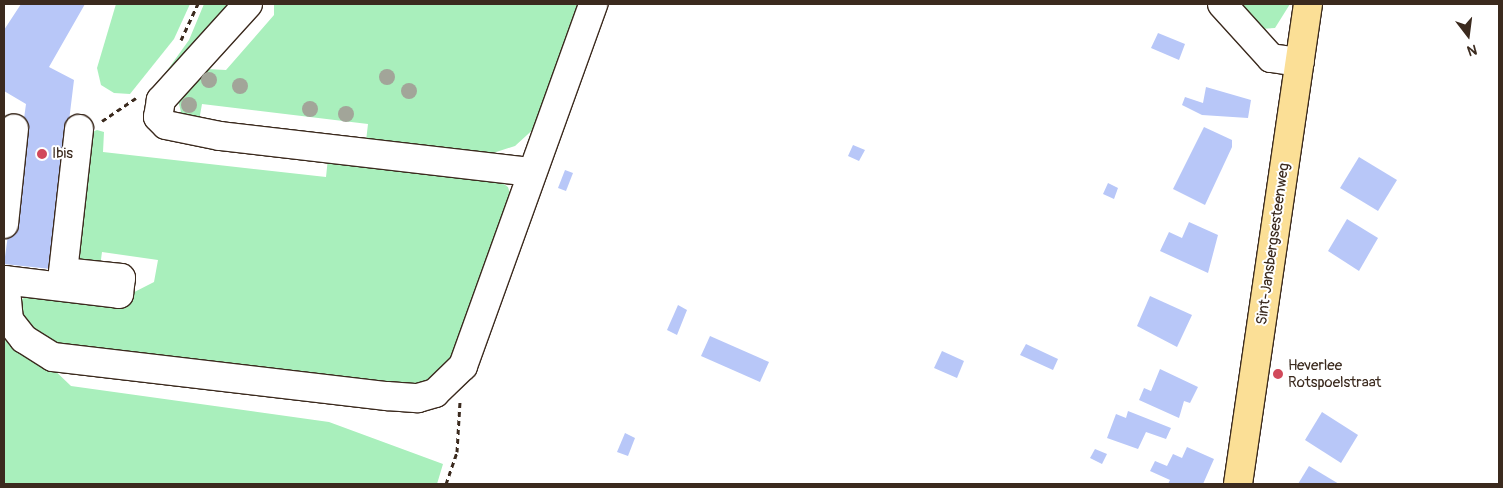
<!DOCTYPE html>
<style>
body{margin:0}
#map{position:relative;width:1503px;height:488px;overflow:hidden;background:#fff;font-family:Pangolin,sans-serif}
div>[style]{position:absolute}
.green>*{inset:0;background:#a9efbc}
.building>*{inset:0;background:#b8c7f8}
.path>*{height:3px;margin-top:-1.5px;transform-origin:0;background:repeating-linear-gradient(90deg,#3b2a1e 0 5px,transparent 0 9px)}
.roads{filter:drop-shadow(1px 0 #3b2a1e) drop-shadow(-1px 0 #3b2a1e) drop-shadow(0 1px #3b2a1e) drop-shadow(0 -1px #3b2a1e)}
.minor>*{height:28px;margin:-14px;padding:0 14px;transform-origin:14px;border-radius:14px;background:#fff}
.major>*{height:28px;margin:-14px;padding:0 14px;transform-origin:14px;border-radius:14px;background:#fbdf96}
.trees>*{width:16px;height:16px;margin:-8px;border-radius:50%;background:#a2a599}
.dots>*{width:14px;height:14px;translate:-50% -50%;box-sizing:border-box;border:2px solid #fff;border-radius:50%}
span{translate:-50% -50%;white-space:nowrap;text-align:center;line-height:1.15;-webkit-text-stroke:4px #fff;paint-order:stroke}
.poi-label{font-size:15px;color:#3b2a1e}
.left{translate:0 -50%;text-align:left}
.street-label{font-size:15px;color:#3b2a1e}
.frame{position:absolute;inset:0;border:5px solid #3b2a1e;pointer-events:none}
.north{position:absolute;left:1443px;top:10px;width:50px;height:50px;-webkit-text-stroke:4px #fff;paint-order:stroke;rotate:165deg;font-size:14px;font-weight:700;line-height:20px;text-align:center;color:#3b2a1e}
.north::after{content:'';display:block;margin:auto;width:18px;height:22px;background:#3b2a1e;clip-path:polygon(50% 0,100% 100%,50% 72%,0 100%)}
</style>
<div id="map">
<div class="green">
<i style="clip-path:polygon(116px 4px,190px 4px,174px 39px,130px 94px,114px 93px,101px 85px,97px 68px)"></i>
<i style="clip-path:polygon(204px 4px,234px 4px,156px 86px,189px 40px)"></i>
<i style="clip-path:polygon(274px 4px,583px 4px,539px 124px,515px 146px,490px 154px,366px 141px,368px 124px,202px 104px,199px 121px,182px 116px,178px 100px,207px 69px,226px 70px,274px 15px)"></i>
<i style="clip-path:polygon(1231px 4px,1290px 4px,1275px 28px,1260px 29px)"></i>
<i style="clip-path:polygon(97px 130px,104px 132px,103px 152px,326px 177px,328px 158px,498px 180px,508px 187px,511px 197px,447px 374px,413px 387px,60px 348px,43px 341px,18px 309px,22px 299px,33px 294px,107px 306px,154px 282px,158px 260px,102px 252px,100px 267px,64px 262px,71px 141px)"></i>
<i style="clip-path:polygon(4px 322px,71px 386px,329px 422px,443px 464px,437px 484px,4px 484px)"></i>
</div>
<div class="building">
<i style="clip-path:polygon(21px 4px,85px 4px,49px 67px,74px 80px,51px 269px,4px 264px,26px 104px,4px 91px,4px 30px)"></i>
<i style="clip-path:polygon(1158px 33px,1185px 44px,1179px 60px,1151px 48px)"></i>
<i style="clip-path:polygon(1206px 87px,1251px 100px,1248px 118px,1202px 115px,1182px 105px,1185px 97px,1203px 103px)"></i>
<i style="clip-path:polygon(1204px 127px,1232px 140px,1232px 147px,1205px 205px,1173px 189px)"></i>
<i style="clip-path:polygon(853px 145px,865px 150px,859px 161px,848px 156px)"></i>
<i style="clip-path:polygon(1359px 157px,1397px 180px,1378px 211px,1340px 188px)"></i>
<i style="clip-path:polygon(565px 170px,573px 173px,566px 191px,558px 188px)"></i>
<i style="clip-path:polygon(1108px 183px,1118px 188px,1114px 199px,1103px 194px)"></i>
<i style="clip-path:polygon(1347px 219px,1378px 238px,1359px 271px,1328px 251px)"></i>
<i style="clip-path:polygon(1189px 222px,1218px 235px,1208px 273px,1160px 251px,1169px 232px,1182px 238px)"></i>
<i style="clip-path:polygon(1150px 296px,1192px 315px,1177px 347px,1137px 326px)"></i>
<i style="clip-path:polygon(678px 305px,687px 310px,677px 335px,667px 330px)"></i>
<i style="clip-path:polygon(710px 336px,769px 362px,760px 382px,701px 356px)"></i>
<i style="clip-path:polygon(1026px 344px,1058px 359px,1053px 370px,1020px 355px)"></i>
<i style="clip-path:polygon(942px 351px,964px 361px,957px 378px,934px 368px)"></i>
<i style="clip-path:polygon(1160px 369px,1198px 387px,1190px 403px,1184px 401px,1179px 418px,1139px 400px,1144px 388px,1151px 391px)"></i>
<i style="clip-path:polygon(1128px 411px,1171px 428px,1166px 439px,1146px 432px,1138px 449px,1107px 438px,1116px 414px,1126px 418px)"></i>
<i style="clip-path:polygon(1322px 412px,1358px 435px,1341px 463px,1305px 440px)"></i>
<i style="clip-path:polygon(625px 433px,635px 438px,628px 456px,617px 452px)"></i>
<i style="clip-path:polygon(1187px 447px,1214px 459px,1203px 484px,1168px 484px,1170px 480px,1150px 471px,1155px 461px,1167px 466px,1173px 454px,1182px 458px)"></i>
<i style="clip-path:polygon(1095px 449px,1107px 454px,1102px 464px,1090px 458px)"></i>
<i style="clip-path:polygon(1309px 466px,1339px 484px,1298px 484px)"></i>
</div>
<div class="path">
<i style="left:181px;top:40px;width:40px;rotate:-65deg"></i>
<i style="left:102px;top:121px;width:41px;rotate:-34.1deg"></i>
<i style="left:446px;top:484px;width:34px;rotate:-71deg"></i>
<i style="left:457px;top:452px;width:50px;rotate:-86.6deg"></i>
</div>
<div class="roads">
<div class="minor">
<i style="left:248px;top:4px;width:130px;rotate:132.2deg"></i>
<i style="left:161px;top:100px;width:17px;rotate:100deg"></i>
<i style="left:158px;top:117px;width:11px;rotate:45deg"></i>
<i style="left:166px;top:125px;width:55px;rotate:11.5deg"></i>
<i style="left:220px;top:136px;width:313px;rotate:6.6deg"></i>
<i style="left:1222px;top:4px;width:73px;rotate:47.8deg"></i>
<i style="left:1271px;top:58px;width:29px;rotate:8deg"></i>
<i style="left:4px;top:224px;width:96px;rotate:-84deg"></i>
<i style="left:4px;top:280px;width:116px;rotate:6.9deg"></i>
<i style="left:119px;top:294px;width:16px;rotate:-83deg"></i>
<i style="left:121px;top:278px;width:58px;rotate:-174.1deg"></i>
<i style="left:63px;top:272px;width:144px;rotate:-83.6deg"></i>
<i style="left:5px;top:280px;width:40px;rotate:84.3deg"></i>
<i style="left:9px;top:320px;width:24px;rotate:52deg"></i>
<i style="left:24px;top:339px;width:34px;rotate:32deg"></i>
<i style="left:53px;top:357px;width:336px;rotate:6.7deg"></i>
<i style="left:387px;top:396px;width:31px;rotate:4deg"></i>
<i style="left:418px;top:398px;width:18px;rotate:-16deg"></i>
<i style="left:435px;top:393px;width:39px;rotate:-44deg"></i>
<i style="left:463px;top:366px;width:385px;rotate:-70.2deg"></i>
</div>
<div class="major">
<i style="left:1238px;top:484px;width:485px;rotate:-81.7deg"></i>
</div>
</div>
<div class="trees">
<i style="left:387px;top:77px"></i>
<i style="left:209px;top:80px"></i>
<i style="left:240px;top:86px"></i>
<i style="left:409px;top:91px"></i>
<i style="left:189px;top:105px"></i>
<i style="left:310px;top:109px"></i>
<i style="left:346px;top:114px"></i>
</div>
<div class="dots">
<i style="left:42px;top:154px;background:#d1495b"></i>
<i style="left:1278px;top:374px;background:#d1495b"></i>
</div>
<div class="poi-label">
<span class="left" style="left:52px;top:154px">Ibis</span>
<span class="left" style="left:1288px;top:374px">Heverlee<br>Rotspoelstraat</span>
</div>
<div class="street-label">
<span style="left:1273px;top:244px;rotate:-82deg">Sint-Jansbergsesteenweg</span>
</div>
<div class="frame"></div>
<div class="north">N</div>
</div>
